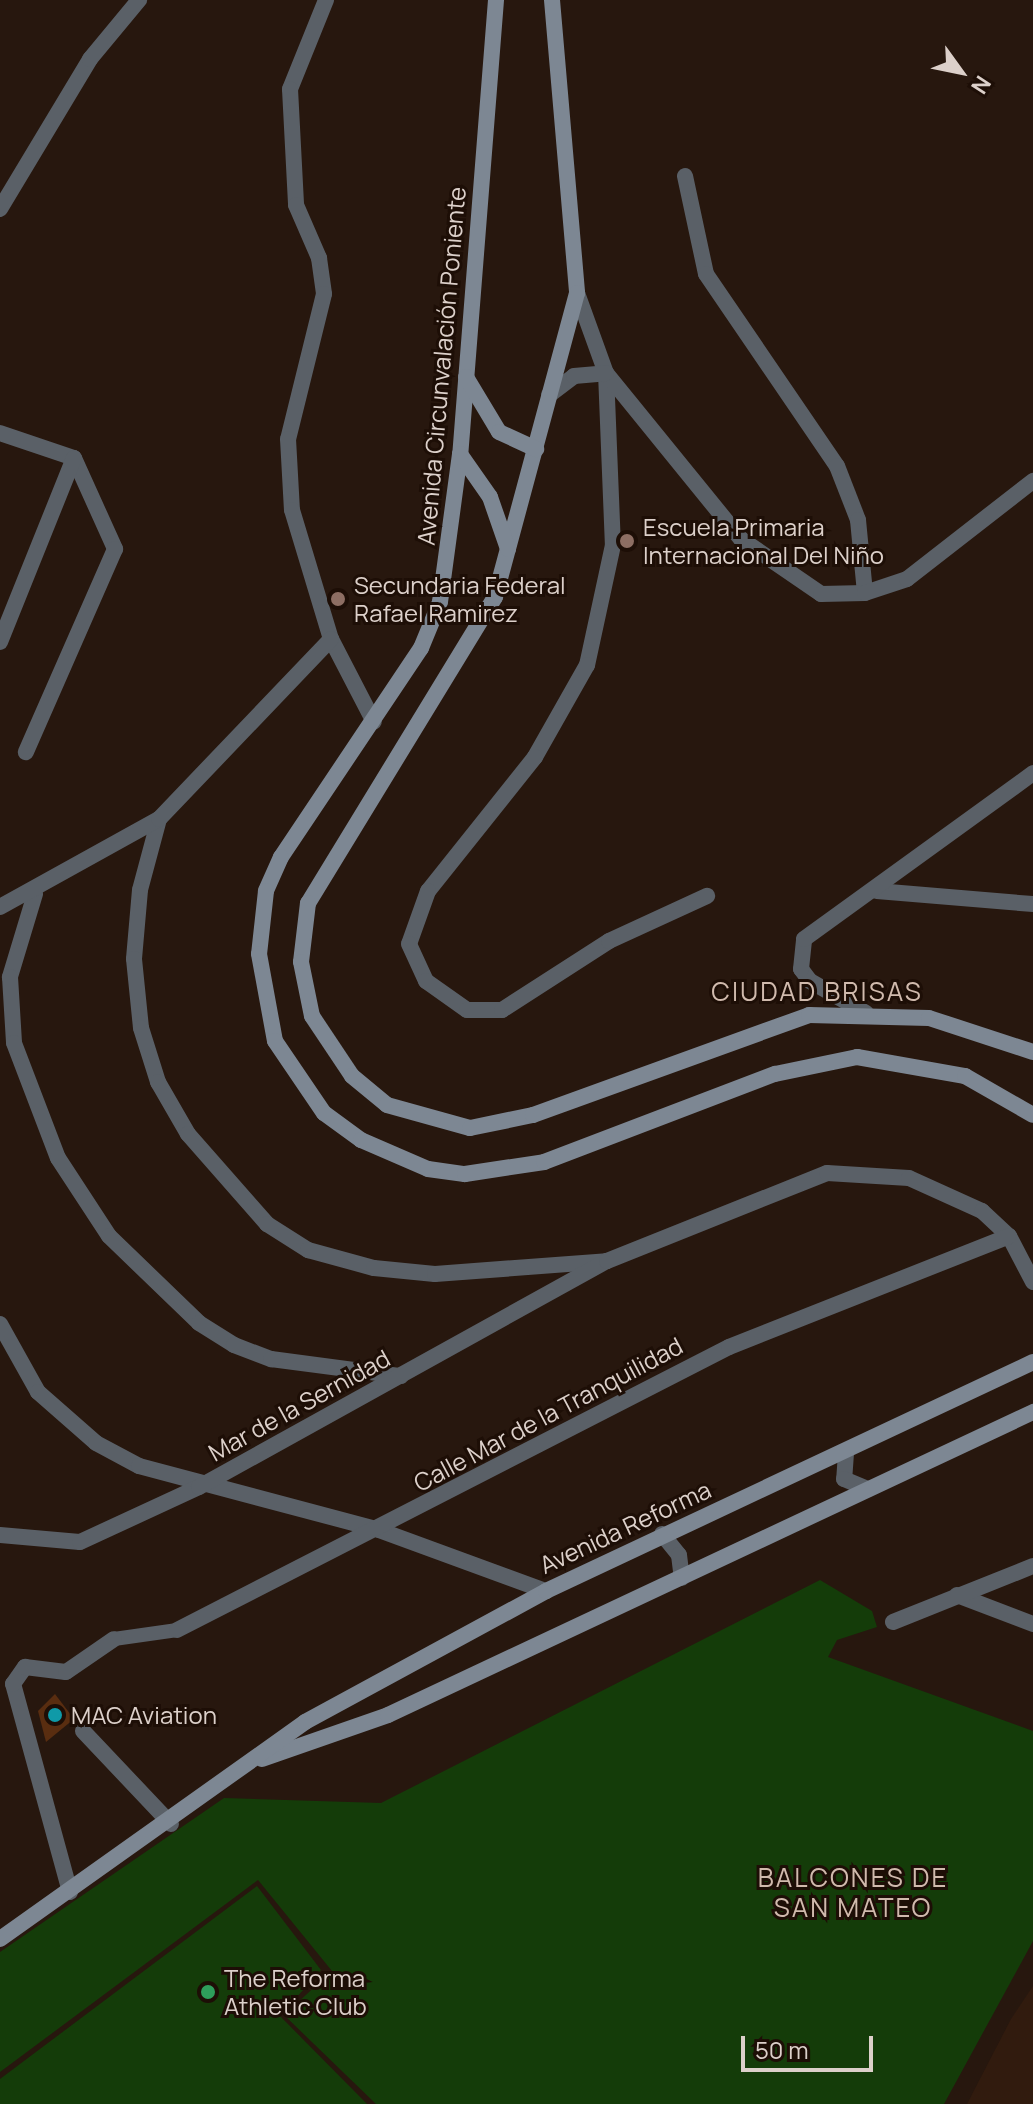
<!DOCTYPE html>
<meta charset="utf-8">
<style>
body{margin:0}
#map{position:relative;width:1033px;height:2104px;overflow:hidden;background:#27170e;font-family:Manrope,sans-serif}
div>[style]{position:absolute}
.built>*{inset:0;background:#311b0e}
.green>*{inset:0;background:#143c09}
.building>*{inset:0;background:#592d10}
.pedestrian>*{height:14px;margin:-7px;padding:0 7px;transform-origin:7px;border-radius:7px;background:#5a6067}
.minor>*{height:16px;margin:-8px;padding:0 8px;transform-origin:8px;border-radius:8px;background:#5a6067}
.tertiary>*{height:16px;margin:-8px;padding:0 8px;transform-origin:8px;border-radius:8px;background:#5a6067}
.secondary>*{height:16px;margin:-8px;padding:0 8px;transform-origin:8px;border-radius:8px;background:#7d8793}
.dots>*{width:22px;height:22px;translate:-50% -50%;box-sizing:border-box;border:4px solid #1d0e06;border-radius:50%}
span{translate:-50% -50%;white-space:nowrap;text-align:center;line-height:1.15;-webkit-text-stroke:6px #1d0e06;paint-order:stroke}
.street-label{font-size:24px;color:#dcd0ca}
.poi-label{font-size:24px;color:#dcd0ca}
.left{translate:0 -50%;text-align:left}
.neighbourhood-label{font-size:26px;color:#d0baad;letter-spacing:2px}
.north{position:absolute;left:921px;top:32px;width:80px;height:80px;-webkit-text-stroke:6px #1d0e06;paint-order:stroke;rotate:123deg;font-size:22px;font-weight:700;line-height:32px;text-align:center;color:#dcd0ca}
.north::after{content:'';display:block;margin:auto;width:28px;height:36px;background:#dcd0ca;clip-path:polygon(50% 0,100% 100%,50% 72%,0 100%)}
.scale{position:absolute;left:741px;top:2036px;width:132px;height:36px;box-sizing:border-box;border:4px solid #dcd0ca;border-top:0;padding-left:10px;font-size:24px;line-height:28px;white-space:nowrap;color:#dcd0ca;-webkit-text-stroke:6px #1d0e06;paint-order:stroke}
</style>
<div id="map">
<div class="built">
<i style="clip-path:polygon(1033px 1986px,1033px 2104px,967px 2104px,1011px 2019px)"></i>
</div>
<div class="green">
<i style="clip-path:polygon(820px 1580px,872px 1611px,877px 1627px,837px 1640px,828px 1657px,1033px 1731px,1033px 1941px,944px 2104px,376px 2104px,284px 2015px,332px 1971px,258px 1880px,0 2072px,0 1952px,224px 1798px,381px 1803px)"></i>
<i style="clip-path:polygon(257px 1886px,321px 1970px,280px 2016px,367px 2104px,0 2104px,0 2079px)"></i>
</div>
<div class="building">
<i style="clip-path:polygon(55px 1694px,74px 1719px,46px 1742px,38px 1711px)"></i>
</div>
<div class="pedestrian">
<i style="left:114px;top:1639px;width:64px;rotate:-8.1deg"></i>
</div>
<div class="minor">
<i style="left:326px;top:0;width:96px;rotate:112deg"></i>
<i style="left:290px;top:89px;width:116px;rotate:87deg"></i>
<i style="left:296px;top:205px;width:58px;rotate:66.5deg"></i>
<i style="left:319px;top:258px;width:36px;rotate:82deg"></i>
<i style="left:324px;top:294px;width:149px;rotate:103.9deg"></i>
<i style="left:288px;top:439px;width:71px;rotate:86.8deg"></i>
<i style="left:292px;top:510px;width:135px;rotate:73.2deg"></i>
<i style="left:331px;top:639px;width:93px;rotate:62.6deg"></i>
<i style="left:685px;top:176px;width:100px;rotate:77.9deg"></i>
<i style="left:706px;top:274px;width:232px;rotate:55.7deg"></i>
<i style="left:837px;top:466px;width:58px;rotate:68.7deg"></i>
<i style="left:858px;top:520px;width:73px;rotate:84.5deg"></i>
<i style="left:0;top:209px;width:175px;rotate:-59deg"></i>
<i style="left:90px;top:59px;width:77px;rotate:-50.3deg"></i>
<i style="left:606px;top:373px;width:172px;rotate:87.7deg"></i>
<i style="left:613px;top:545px;width:123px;rotate:102.2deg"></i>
<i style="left:587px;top:665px;width:106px;rotate:119.5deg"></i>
<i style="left:535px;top:757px;width:171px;rotate:128.6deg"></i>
<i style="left:428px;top:891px;width:56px;rotate:109.7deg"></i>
<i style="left:409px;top:944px;width:41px;rotate:65.3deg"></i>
<i style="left:426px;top:981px;width:50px;rotate:35.3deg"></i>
<i style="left:467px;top:1010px;width:35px"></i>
<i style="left:502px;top:1010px;width:127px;rotate:-32.8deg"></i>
<i style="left:609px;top:941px;width:108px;rotate:-24.7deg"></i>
<i style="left:0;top:433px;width:78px;rotate:18.7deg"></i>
<i style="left:74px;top:458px;width:100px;rotate:65.7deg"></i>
<i style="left:115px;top:549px;width:222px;rotate:113.7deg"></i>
<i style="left:0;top:642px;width:198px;rotate:-68.1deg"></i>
<i style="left:159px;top:819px;width:73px;rotate:105deg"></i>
<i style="left:140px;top:890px;width:69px;rotate:95deg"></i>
<i style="left:134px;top:959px;width:69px;rotate:84.2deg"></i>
<i style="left:141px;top:1028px;width:57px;rotate:72.5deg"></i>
<i style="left:158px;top:1082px;width:60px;rotate:60deg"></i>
<i style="left:188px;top:1134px;width:120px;rotate:48.7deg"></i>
<i style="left:267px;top:1224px;width:49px;rotate:32.4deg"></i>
<i style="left:308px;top:1250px;width:68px;rotate:15.3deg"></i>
<i style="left:374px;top:1268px;width:61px;rotate:5.6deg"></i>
<i style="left:435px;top:1274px;width:172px;rotate:-4.3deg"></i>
<i style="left:877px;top:891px;width:157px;rotate:4.8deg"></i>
<i style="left:35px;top:894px;width:87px;rotate:106.8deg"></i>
<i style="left:10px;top:977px;width:66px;rotate:86.5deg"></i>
<i style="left:14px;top:1043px;width:123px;rotate:69.1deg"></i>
<i style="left:58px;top:1158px;width:93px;rotate:56.8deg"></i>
<i style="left:109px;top:1236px;width:125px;rotate:44deg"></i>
<i style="left:199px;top:1323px;width:41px;rotate:32.2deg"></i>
<i style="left:234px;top:1345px;width:40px;rotate:21deg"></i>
<i style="left:271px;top:1359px;width:131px;rotate:7.5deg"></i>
<i style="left:0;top:907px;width:182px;rotate:-29deg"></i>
<i style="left:159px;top:819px;width:249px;rotate:-46.3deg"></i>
<i style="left:866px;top:1013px;width:64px;rotate:-150.3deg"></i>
<i style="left:810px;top:981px;width:15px;rotate:-127deg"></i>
<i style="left:801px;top:969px;width:30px;rotate:-84deg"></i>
<i style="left:804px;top:939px;width:283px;rotate:-35.9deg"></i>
<i style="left:0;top:1324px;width:78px;rotate:60.8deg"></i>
<i style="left:38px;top:1392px;width:77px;rotate:41.3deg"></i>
<i style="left:96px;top:1443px;width:49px;rotate:28.1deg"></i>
<i style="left:139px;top:1466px;width:248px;rotate:14.9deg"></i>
<i style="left:379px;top:1530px;width:178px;rotate:20.1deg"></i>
<i style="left:0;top:1535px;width:80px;rotate:5deg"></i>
<i style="left:80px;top:1542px;width:131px;rotate:-24.8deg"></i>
<i style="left:199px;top:1487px;width:466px;rotate:-29deg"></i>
<i style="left:607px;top:1261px;width:237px;rotate:-21.8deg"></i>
<i style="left:827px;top:1173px;width:82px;rotate:3.5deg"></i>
<i style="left:909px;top:1178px;width:80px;rotate:24.3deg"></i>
<i style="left:982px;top:1211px;width:37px;rotate:43deg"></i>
<i style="left:1009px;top:1236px;width:52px;rotate:62.4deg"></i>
<i style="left:957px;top:1595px;width:81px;rotate:20.9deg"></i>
<i style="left:893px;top:1622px;width:151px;rotate:-21.8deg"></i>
<i style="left:177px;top:1630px;width:620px;rotate:-27.14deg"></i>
<i style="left:729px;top:1347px;width:301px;rotate:-21.6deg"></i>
<i style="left:83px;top:1731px;width:128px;rotate:46.6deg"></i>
<i style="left:70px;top:1892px;width:216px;rotate:-105.3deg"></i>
<i style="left:13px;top:1684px;width:21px;rotate:-55deg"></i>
<i style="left:25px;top:1667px;width:41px;rotate:7deg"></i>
<i style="left:66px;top:1672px;width:58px;rotate:-34.5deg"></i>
</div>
<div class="tertiary">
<i style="left:577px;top:293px;width:85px;rotate:70.1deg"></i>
<i style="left:606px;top:373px;width:214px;rotate:50.9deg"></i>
<i style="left:741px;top:539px;width:97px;rotate:34.5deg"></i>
<i style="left:821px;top:594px;width:44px;rotate:-1.3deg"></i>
<i style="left:865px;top:593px;width:44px;rotate:-18.4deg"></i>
<i style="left:907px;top:579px;width:160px;rotate:-37.9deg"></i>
<i style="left:549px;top:395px;width:31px;rotate:-37deg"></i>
<i style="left:574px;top:376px;width:32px;rotate:-5deg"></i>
<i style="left:846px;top:1453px;width:26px;rotate:94deg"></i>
<i style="left:844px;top:1479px;width:26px;rotate:23deg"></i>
<i style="left:662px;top:1534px;width:27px;rotate:51deg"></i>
<i style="left:679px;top:1555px;width:23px;rotate:83deg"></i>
</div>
<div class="secondary">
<i style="left:496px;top:0;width:455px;rotate:94.5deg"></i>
<i style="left:460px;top:454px;width:149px;rotate:97.7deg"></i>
<i style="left:440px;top:602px;width:50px;rotate:112.4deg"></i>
<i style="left:421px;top:648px;width:252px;rotate:123.8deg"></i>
<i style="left:281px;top:857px;width:37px;rotate:114deg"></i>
<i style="left:266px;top:891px;width:63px;rotate:96.3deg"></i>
<i style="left:259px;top:954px;width:88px;rotate:79.6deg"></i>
<i style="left:275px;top:1041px;width:87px;rotate:55.8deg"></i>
<i style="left:324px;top:1113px;width:46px;rotate:36.1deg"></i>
<i style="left:361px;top:1140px;width:73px;rotate:23.4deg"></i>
<i style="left:428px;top:1169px;width:37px;rotate:8deg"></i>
<i style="left:465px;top:1174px;width:80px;rotate:-8.6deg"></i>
<i style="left:544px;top:1162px;width:247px;rotate:-20.9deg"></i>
<i style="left:775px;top:1074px;width:84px;rotate:-11.7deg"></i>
<i style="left:857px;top:1057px;width:110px;rotate:10deg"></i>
<i style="left:965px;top:1076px;width:78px;rotate:29.8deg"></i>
<i style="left:552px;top:0;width:294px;rotate:85.1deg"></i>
<i style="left:577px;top:293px;width:315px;rotate:105.1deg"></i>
<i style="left:495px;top:597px;width:359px;rotate:121.4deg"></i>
<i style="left:308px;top:903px;width:59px;rotate:96.8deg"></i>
<i style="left:301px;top:962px;width:55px;rotate:78.5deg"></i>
<i style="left:312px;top:1016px;width:72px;rotate:56.3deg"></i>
<i style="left:352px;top:1076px;width:45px;rotate:39.6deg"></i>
<i style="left:387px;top:1105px;width:86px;rotate:15.5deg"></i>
<i style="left:470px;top:1128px;width:64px;rotate:-11.7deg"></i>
<i style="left:533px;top:1115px;width:294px;rotate:-19.9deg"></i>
<i style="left:809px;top:1015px;width:120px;rotate:1.4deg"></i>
<i style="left:929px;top:1018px;width:109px;rotate:18.1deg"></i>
<i style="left:466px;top:377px;width:64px;rotate:59deg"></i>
<i style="left:499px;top:432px;width:41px;rotate:24.7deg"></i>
<i style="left:460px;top:454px;width:52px;rotate:55.1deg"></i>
<i style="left:490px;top:497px;width:55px;rotate:70.9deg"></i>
<i style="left:262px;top:1759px;width:133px;rotate:-19.2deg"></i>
<i style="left:388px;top:1715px;width:713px;rotate:-25.16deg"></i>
<i style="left:0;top:1939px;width:374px;rotate:-35.4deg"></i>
<i style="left:305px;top:1722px;width:274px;rotate:-28.5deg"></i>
<i style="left:546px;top:1591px;width:538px;rotate:-25.18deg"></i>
</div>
<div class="dots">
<i style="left:627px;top:541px;background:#8d6e63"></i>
<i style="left:338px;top:599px;background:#8d6e63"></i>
<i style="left:55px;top:1715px;background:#0f9aa8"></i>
<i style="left:208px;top:1992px;background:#2e9e5b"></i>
</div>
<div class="street-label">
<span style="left:441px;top:366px;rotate:-85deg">Avenida Circunvalación Poniente</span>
<span style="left:299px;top:1405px;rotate:-29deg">Mar de la Sernidad</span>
<span style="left:548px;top:1414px;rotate:-28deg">Calle Mar de la Tranquilidad</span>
<span style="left:625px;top:1527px;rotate:-25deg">Avenida Reforma</span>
</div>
<div class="poi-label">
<span class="left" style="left:643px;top:541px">Escuela Primaria<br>Internacional Del Niño</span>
<span class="left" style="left:354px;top:599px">Secundaria Federal<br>Rafael Ramirez</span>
<span class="left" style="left:71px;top:1715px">MAC Aviation</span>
<span class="left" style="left:224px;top:1992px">The Reforma<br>Athletic Club</span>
</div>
<div class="neighbourhood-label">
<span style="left:817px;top:992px">CIUDAD BRISAS</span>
<span style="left:853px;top:1893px">BALCONES DE<br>SAN MATEO</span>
</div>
<div class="north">N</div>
<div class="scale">50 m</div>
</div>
